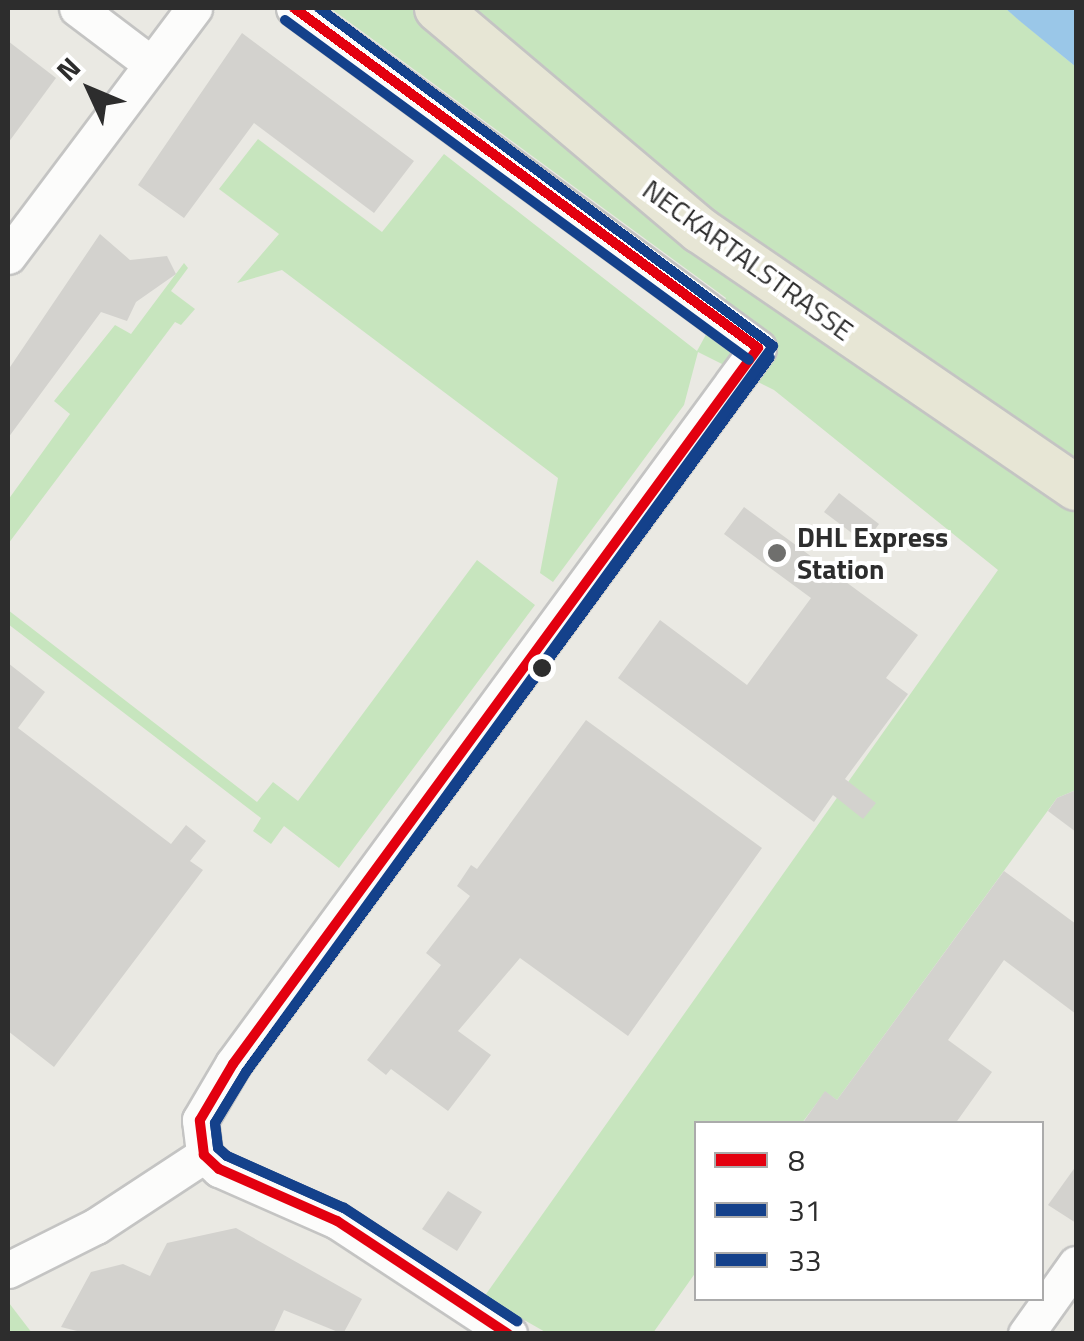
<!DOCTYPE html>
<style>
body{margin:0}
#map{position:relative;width:1084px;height:1341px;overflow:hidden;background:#eae9e3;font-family:"Titillium Web",sans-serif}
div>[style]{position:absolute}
.green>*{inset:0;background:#c7e5be}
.water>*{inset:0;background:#9ac7e8}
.building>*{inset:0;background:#d3d2ce}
.roads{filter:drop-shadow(2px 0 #c4c4c3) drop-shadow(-2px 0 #c4c4c3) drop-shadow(0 2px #c4c4c3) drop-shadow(0 -2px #c4c4c3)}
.minor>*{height:35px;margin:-17.5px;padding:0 17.5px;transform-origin:17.5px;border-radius:17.5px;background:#fcfcfb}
.major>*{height:45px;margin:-22.5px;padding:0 22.5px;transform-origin:22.5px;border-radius:22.5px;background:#e7e6d5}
.bus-1>*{height:10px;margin:-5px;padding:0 5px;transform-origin:5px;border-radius:5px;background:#e3000f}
.bus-2>*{height:10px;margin:-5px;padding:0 5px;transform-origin:5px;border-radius:5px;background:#14418b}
.bus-3>*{height:10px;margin:-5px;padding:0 5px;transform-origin:5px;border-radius:5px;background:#14418b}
.dots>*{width:28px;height:28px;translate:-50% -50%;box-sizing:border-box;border:5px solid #fff;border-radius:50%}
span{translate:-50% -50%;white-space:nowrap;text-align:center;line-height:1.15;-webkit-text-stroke:8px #fff;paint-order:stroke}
.street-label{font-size:28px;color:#2d2d2d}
.poi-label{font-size:28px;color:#2d2d2d;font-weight:700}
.left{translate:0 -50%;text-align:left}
.frame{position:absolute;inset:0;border:10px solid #2d2d2d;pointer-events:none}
.legend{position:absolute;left:694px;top:1121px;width:350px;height:180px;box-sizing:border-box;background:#fff;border:2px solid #ababab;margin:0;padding:12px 18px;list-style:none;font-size:30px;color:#2d2d2d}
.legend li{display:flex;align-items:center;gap:20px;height:50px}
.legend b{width:50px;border:2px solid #ababab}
.north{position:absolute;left:40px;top:40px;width:100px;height:100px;-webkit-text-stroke:8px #fff;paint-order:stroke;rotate:314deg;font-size:28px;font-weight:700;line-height:40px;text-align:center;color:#2d2d2d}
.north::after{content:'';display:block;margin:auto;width:35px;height:45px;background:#2d2d2d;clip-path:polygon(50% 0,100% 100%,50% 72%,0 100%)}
</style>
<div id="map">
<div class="green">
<i style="clip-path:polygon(330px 8px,1005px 8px,1076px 67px,1076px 790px,1057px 798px,837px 1100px,825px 1092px,802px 1123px,696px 1124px,696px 1272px,653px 1333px,547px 1333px,484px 1297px,998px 570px,774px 390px,698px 352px,684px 405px,553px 582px,540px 573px,558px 478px,282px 270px,237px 283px,279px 234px,219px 189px,258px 139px,382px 232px,444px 154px,697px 351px,726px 298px)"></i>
<i style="clip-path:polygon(184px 263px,188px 268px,171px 291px,195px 309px,181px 325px,175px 322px,8px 544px,8px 500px,70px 414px,54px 401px,115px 325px,131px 334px)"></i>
<i style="clip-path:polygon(477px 560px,535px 605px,339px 868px,284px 826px,271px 844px,253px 831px,261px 818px,8px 624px,8px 610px,257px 802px,273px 782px,298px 801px)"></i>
<i style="clip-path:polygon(9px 1303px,32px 1333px,8px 1333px)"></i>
</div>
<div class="water">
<i style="clip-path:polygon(1005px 8px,1076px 8px,1076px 67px,1021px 22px)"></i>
</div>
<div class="building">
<i style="clip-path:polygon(242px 33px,414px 161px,374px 213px,254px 123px,184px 218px,138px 185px)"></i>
<i style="clip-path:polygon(8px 41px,56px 78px,8px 143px)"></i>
<i style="clip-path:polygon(100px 234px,130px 260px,167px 256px,176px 274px,136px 302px,127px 321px,101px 312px,8px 438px,8px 370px)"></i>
<i style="clip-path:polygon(839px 493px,879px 524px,865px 543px,824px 512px)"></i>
<i style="clip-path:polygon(744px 507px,918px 635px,886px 678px,908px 694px,845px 779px,876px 803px,863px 819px,833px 795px,814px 822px,618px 678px,660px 620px,747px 685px,811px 598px,724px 534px)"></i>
<i style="clip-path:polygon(8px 663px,45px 692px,18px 728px,171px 844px,186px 825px,206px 841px,190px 861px,203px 870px,54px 1067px,8px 1031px)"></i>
<i style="clip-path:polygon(586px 720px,762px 848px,628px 1036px,520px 958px,458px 1031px,491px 1055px,448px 1111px,391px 1069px,386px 1075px,367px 1060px,441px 965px,426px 953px,470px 896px,457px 886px,471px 865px,477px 869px)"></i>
<i style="clip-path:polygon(1076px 790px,1076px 832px,1048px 811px,1057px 798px)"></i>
<i style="clip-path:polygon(1004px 871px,1076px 924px,1076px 1014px,1004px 960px,948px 1040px,992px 1072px,955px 1124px,802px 1124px,825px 1091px,837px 1100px)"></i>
<i style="clip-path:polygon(1076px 1166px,1076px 1223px,1048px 1205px)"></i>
<i style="clip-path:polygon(448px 1191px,482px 1212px,457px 1251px,422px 1229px)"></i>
<i style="clip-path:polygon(236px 1228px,362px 1299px,343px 1334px,284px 1310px,273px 1334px,89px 1334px,61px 1327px,91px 1272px,123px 1264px,150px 1276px,167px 1243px)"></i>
</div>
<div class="roads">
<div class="minor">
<i style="left:77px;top:8px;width:93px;rotate:37.1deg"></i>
<i style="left:294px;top:8px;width:575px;rotate:36.23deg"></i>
<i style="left:758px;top:348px;width:888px;rotate:126.25deg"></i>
<i style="left:233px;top:1064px;width:65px;rotate:120.5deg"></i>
<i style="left:200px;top:1120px;width:35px;rotate:83deg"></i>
<i style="left:204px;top:1155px;width:21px;rotate:43deg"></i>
<i style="left:219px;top:1169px;width:129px;rotate:23.8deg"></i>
<i style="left:337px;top:1221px;width:206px;rotate:33.3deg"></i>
<i style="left:8px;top:256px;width:310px;rotate:-53.1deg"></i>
<i style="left:8px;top:1270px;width:98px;rotate:-26.6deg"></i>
<i style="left:96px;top:1226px;width:129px;rotate:-33.3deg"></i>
<i style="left:1026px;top:1334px;width:86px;rotate:-54.5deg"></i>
</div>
<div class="major">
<i style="left:437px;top:8px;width:344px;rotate:40.2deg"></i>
<i style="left:700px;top:230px;width:455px;rotate:34.4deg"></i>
</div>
</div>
<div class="bus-1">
<i style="left:294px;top:8px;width:575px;rotate:36.23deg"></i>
<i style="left:508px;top:1334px;width:205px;rotate:-146.5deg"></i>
<i style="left:337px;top:1221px;width:129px;rotate:-156.2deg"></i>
<i style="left:219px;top:1169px;width:21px;rotate:-137deg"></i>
<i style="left:204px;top:1155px;width:35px;rotate:-97deg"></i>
<i style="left:200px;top:1120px;width:65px;rotate:-59.5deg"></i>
<i style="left:233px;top:1064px;width:888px;rotate:-53.75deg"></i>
</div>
<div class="bus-2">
<i style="left:285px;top:20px;width:575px;rotate:36.23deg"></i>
<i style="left:517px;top:1321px;width:207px;rotate:-146.8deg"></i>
<i style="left:344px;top:1208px;width:128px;rotate:-156deg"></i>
<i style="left:227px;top:1156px;width:12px;rotate:-138deg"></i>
<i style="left:218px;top:1148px;width:25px;rotate:-97deg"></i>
<i style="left:215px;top:1123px;width:60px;rotate:-58.7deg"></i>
<i style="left:246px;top:1072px;width:886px;rotate:-53.76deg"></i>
</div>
<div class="bus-3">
<i style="left:319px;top:8px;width:566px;rotate:36.67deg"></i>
<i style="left:773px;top:346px;width:897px;rotate:125.98deg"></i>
<i style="left:246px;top:1072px;width:60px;rotate:121.3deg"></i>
<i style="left:215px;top:1123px;width:25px;rotate:83deg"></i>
<i style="left:218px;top:1148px;width:12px;rotate:42deg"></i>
<i style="left:227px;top:1156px;width:128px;rotate:24deg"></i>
<i style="left:344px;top:1208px;width:207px;rotate:33.2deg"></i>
</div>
<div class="dots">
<i style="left:777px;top:553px;background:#6f6f6d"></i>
<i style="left:542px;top:668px;background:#2d2d2d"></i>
</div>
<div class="street-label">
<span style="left:748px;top:260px;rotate:36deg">NECKARTALSTRASSE</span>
</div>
<div class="poi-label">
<span class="left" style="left:797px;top:553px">DHL Express<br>Station</span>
</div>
<div class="frame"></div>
<ul class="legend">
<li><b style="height:12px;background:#e3000f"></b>8</li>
<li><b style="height:12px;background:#14418b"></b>31</li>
<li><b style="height:12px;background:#14418b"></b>33</li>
</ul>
<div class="north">N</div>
</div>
